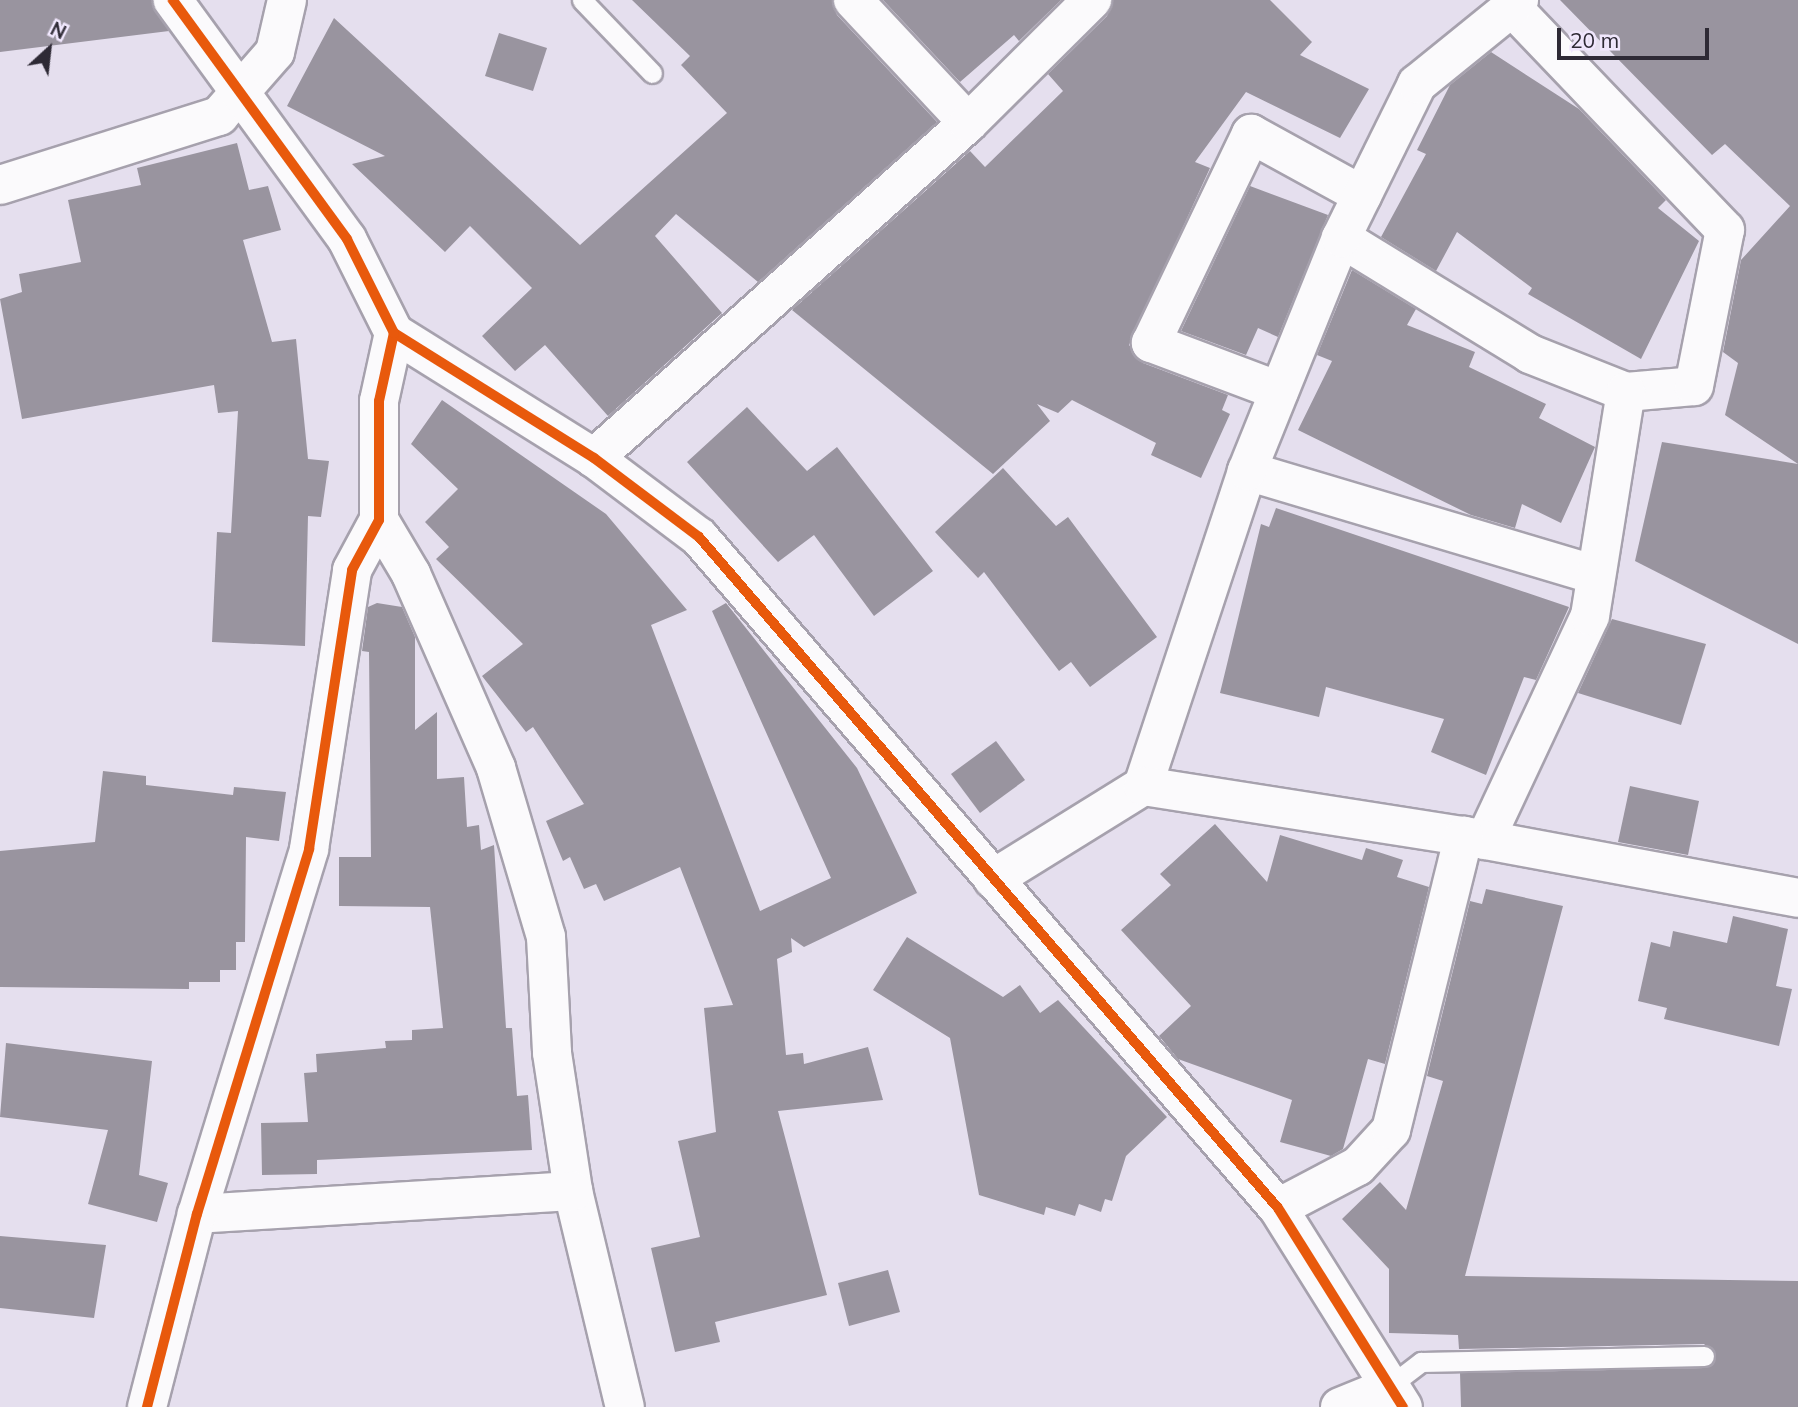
<!DOCTYPE html>
<style>
body{margin:0}
#map{position:relative;width:1798px;height:1407px;overflow:hidden;background:#e5dfee;font-family:Mulish,sans-serif}
div>[style]{position:absolute}
.building>*{inset:0;background:#99949f}
.roads{filter:drop-shadow(2px 0 #a6a1ad) drop-shadow(-2px 0 #a6a1ad) drop-shadow(0 2px #a6a1ad) drop-shadow(0 -2px #a6a1ad)}
.service>*{height:19px;margin:-9.5px;padding:0 9.5px;transform-origin:9.5px;border-radius:9.5px;background:#fbfafc}
.minor>*{height:38px;margin:-19px;padding:0 19px;transform-origin:19px;border-radius:19px;background:#fbfafc}
.cycleway>*{height:10px;margin:-5px;padding:0 5px;transform-origin:5px;border-radius:5px;background:#e8590c}
span{translate:-50% -50%;white-space:nowrap;text-align:center;line-height:1.15;-webkit-text-stroke:7px #f0e7fd;paint-order:stroke}
.north{position:absolute;left:14px;top:14px;width:70px;height:70px;-webkit-text-stroke:5px #f0e7fd;paint-order:stroke;rotate:27deg;font-size:19px;font-weight:700;line-height:28px;text-align:center;color:#2e2a35}
.north::after{content:'';display:block;margin:auto;width:24px;height:32px;background:#2e2a35;clip-path:polygon(50% 0,100% 100%,50% 72%,0 100%)}
.scale{position:absolute;left:1557px;top:28px;width:152px;height:32px;box-sizing:border-box;border:4px solid #2e2a35;border-top:0;padding-left:9px;font-size:21px;line-height:24px;white-space:nowrap;color:#2e2a35;-webkit-text-stroke:5px #f0e7fd;paint-order:stroke}
</style>
<div id="map">
<div class="building">
<i style="clip-path:polygon(0 0,152px 0,169px 31px,0 52px)"></i>
<i style="clip-path:polygon(632px 0,832px 0,837px 15px,937px 122px,758px 282px,676px 214px,655px 236px,722px 313px,608px 416px,545px 345px,515px 371px,482px 336px,532px 288px,470px 226px,445px 252px,352px 164px,385px 156px,287px 106px,334px 18px,580px 245px,727px 113px,681px 65px,690px 56px)"></i>
<i style="clip-path:polygon(883px 0,1061px 0,1019px 41px,1014px 35px,960px 82px)"></i>
<i style="clip-path:polygon(1113px 0,1270px 0,1312px 42px,1300px 55px,1369px 89px,1340px 138px,1246px 92px,1195px 162px,1210px 168px,1129px 345px,1143px 363px,1228px 395px,1222px 410px,1230px 414px,1201px 478px,1151px 455px,1156px 443px,1072px 400px,1058px 413px,1037px 404px,1050px 421px,993px 474px,792px 310px,970px 151px,985px 167px,1063px 91px,1048px 74px,1107px 16px)"></i>
<i style="clip-path:polygon(1560px 0,1798px 0,1798px 464px,1725px 415px,1738px 363px,1723px 352px,1741px 260px,1790px 206px,1725px 144px,1712px 155px)"></i>
<i style="clip-path:polygon(499px 33px,547px 48px,533px 91px,485px 76px)"></i>
<i style="clip-path:polygon(1491px 52px,1579px 109px,1666px 200px,1658px 208px,1699px 241px,1641px 359px,1528px 294px,1532px 288px,1457px 232px,1436px 271px,1381px 237px,1426px 154px,1417px 150px,1450px 85px)"></i>
<i style="clip-path:polygon(237px 143px,249px 190px,268px 186px,281px 230px,243px 240px,272px 342px,296px 339px,308px 459px,329px 461px,321px 517px,308px 516px,305px 646px,212px 642px,217px 532px,231px 533px,238px 411px,218px 413px,214px 385px,22px 419px,0 299px,22px 292px,19px 274px,81px 262px,68px 200px,141px 185px,137px 168px)"></i>
<i style="clip-path:polygon(1250px 186px,1328px 215px,1278px 337px,1258px 328px,1246px 355px,1181px 331px)"></i>
<i style="clip-path:polygon(1352px 270px,1416px 309px,1407px 325px,1475px 352px,1469px 367px,1546px 404px,1539px 418px,1595px 447px,1561px 523px,1522px 504px,1515px 528px,1471px 515px,1298px 430px,1332px 361px,1317px 355px)"></i>
<i style="clip-path:polygon(442px 400px,606px 514px,687px 610px,651px 625px,760px 911px,831px 878px,712px 611px,726px 603px,857px 768px,917px 893px,804px 947px,791px 938px,792px 952px,777px 959px,786px 1055px,803px 1053px,804px 1064px,868px 1047px,883px 1100px,778px 1111px,827px 1295px,715px 1322px,720px 1342px,675px 1352px,651px 1248px,700px 1237px,678px 1141px,716px 1132px,704px 1008px,733px 1005px,680px 867px,604px 901px,596px 884px,584px 889px,570px 857px,563px 861px,546px 821px,584px 804px,533px 727px,526px 732px,482px 676px,523px 644px,436px 559px,449px 547px,425px 522px,458px 489px,411px 444px)"></i>
<i style="clip-path:polygon(747px 407px,807px 471px,837px 447px,933px 571px,874px 616px,814px 535px,778px 562px,687px 462px)"></i>
<i style="clip-path:polygon(1662px 442px,1798px 464px,1798px 644px,1635px 561px)"></i>
<i style="clip-path:polygon(1003px 468px,1056px 526px,1068px 517px,1157px 637px,1090px 687px,1071px 662px,1059px 671px,984px 572px,978px 578px,935px 532px)"></i>
<i style="clip-path:polygon(1276px 508px,1569px 607px,1536px 680px,1524px 677px,1486px 775px,1431px 752px,1444px 719px,1326px 687px,1319px 717px,1220px 693px,1261px 524px,1269px 527px)"></i>
<i style="clip-path:polygon(377px 603px,402px 607px,415px 637px,415px 730px,437px 712px,437px 779px,464px 777px,467px 827px,479px 825px,481px 850px,494px 845px,506px 1028px,512px 1028px,517px 1096px,528px 1095px,532px 1150px,317px 1160px,317px 1174px,262px 1175px,261px 1123px,308px 1122px,304px 1073px,317px 1072px,316px 1054px,386px 1048px,385px 1041px,412px 1040px,412px 1030px,443px 1028px,430px 907px,339px 906px,339px 857px,371px 857px,369px 652px,362px 651px,368px 607px)"></i>
<i style="clip-path:polygon(1612px 619px,1706px 644px,1681px 725px,1578px 693px)"></i>
<i style="clip-path:polygon(996px 741px,1025px 780px,980px 813px,951px 774px)"></i>
<i style="clip-path:polygon(103px 771px,146px 776px,146px 785px,233px 795px,234px 787px,286px 792px,279px 841px,246px 837px,245px 942px,236px 942px,236px 970px,220px 970px,220px 982px,189px 982px,189px 989px,0 987px,0 851px,95px 842px)"></i>
<i style="clip-path:polygon(1630px 786px,1699px 801px,1688px 855px,1618px 842px)"></i>
<i style="clip-path:polygon(1215px 824px,1267px 882px,1280px 835px,1362px 860px,1366px 848px,1403px 860px,1397px 877px,1429px 887px,1385px 1064px,1368px 1059px,1343px 1149px,1331px 1156px,1280px 1142px,1292px 1100px,1178px 1059px,1159px 1036px,1191px 1006px,1121px 930px,1171px 885px,1160px 874px)"></i>
<i style="clip-path:polygon(1486px 889px,1563px 906px,1465px 1276px,1798px 1281px,1798px 1407px,1461px 1407px,1460px 1373px,1704px 1368px,1716px 1355px,1704px 1344px,1459px 1349px,1458px 1335px,1389px 1333px,1389px 1269px,1342px 1219px,1380px 1182px,1406px 1210px,1443px 1081px,1427px 1076px,1470px 901px,1482px 904px)"></i>
<i style="clip-path:polygon(1733px 916px,1788px 929px,1776px 986px,1792px 989px,1779px 1046px,1664px 1019px,1667px 1008px,1638px 1001px,1651px 942px,1670px 947px,1673px 931px,1727px 943px)"></i>
<i style="clip-path:polygon(907px 937px,1003px 997px,1020px 985px,1040px 1013px,1058px 1000px,1167px 1117px,1126px 1156px,1112px 1201px,1105px 1199px,1101px 1212px,1079px 1204px,1075px 1216px,1046px 1207px,1044px 1215px,979px 1195px,950px 1038px,873px 990px)"></i>
<i style="clip-path:polygon(6px 1043px,152px 1061px,139px 1175px,168px 1183px,157px 1222px,88px 1204px,108px 1130px,0 1117px)"></i>
<i style="clip-path:polygon(0 1236px,106px 1245px,94px 1318px,0 1308px)"></i>
<i style="clip-path:polygon(888px 1270px,900px 1312px,849px 1326px,838px 1283px)"></i>
</div>
<div class="roads">
<div class="service">
<i style="left:582px;top:0;width:101px;rotate:46.2deg"></i>
<i style="left:1387px;top:1388px;width:43px;rotate:-37.4deg"></i>
<i style="left:1421px;top:1362px;width:283px;rotate:-1.2deg"></i>
</div>
<div class="minor">
<i style="left:853px;top:0;width:168px;rotate:46.9deg"></i>
<i style="left:0;top:185px;width:230px;rotate:-17.5deg"></i>
<i style="left:219px;top:116px;width:85px;rotate:-48.8deg"></i>
<i style="left:275px;top:52px;width:53px;rotate:-77deg"></i>
<i style="left:1341px;top:238px;width:222px;rotate:31.5deg"></i>
<i style="left:1530px;top:354px;width:103px;rotate:21.6deg"></i>
<i style="left:1626px;top:392px;width:68px;rotate:-5deg"></i>
<i style="left:1694px;top:386px;width:159px;rotate:-78.8deg"></i>
<i style="left:1725px;top:230px;width:308px;rotate:-133.7deg"></i>
<i style="left:1512px;top:7px;width:10px;rotate:-45deg"></i>
<i style="left:394px;top:333px;width:236px;rotate:32deg"></i>
<i style="left:594px;top:458px;width:131px;rotate:37deg"></i>
<i style="left:699px;top:537px;width:886px;rotate:49.21deg"></i>
<i style="left:1278px;top:1208px;width:235px;rotate:57.9deg"></i>
<i style="left:1279px;top:391px;width:137px;rotate:-159.4deg"></i>
<i style="left:1151px;top:343px;width:232px;rotate:-64.4deg"></i>
<i style="left:1251px;top:134px;width:127px;rotate:28.8deg"></i>
<i style="left:594px;top:458px;width:502px;rotate:-41.85deg"></i>
<i style="left:968px;top:123px;width:175px;rotate:-44.8deg"></i>
<i style="left:1247px;top:471px;width:360px;rotate:16.6deg"></i>
<i style="left:379px;top:520px;width:63px;rotate:59.3deg"></i>
<i style="left:411px;top:574px;width:212px;rotate:66.3deg"></i>
<i style="left:496px;top:768px;width:176px;rotate:73.5deg"></i>
<i style="left:546px;top:937px;width:116px;rotate:87deg"></i>
<i style="left:552px;top:1053px;width:140px;rotate:81.3deg"></i>
<i style="left:573px;top:1191px;width:222px;rotate:76.5deg"></i>
<i style="left:1143px;top:786px;width:332px;rotate:-71.7deg"></i>
<i style="left:1247px;top:471px;width:251px;rotate:-68deg"></i>
<i style="left:1341px;top:238px;width:172px;rotate:-63.7deg"></i>
<i style="left:1417px;top:84px;width:122px;rotate:-39deg"></i>
<i style="left:1485px;top:840px;width:247px;rotate:-64.9deg"></i>
<i style="left:1590px;top:616px;width:227px;rotate:-80.9deg"></i>
<i style="left:993px;top:879px;width:176px;rotate:-31.8deg"></i>
<i style="left:1143px;top:786px;width:325px;rotate:8.9deg"></i>
<i style="left:1464px;top:836px;width:340px;rotate:10.5deg"></i>
<i style="left:1278px;top:1208px;width:90px;rotate:-27.7deg"></i>
<i style="left:1358px;top:1166px;width:49px;rotate:-47.5deg"></i>
<i style="left:1391px;top:1130px;width:303px;rotate:-76.1deg"></i>
<i style="left:197px;top:1214px;width:377px;rotate:-3.5deg"></i>
<i style="left:147px;top:1407px;width:199px;rotate:-75.5deg"></i>
<i style="left:197px;top:1214px;width:382px;rotate:-72.9deg"></i>
<i style="left:309px;top:849px;width:282px;rotate:-81.2deg"></i>
<i style="left:352px;top:570px;width:57px;rotate:-61.6deg"></i>
<i style="left:379px;top:520px;width:119px;rotate:-90deg"></i>
<i style="left:379px;top:401px;width:70px;rotate:-77.6deg"></i>
<i style="left:394px;top:333px;width:105px;rotate:-116.6deg"></i>
<i style="left:347px;top:239px;width:296px;rotate:-126.1deg"></i>
<i style="left:1340px;top:1407px;width:51px;rotate:-22deg"></i>
</div>
</div>
<div class="cycleway">
<i style="left:394px;top:333px;width:236px;rotate:32deg"></i>
<i style="left:594px;top:458px;width:131px;rotate:37deg"></i>
<i style="left:699px;top:537px;width:886px;rotate:49.21deg"></i>
<i style="left:1278px;top:1208px;width:235px;rotate:57.9deg"></i>
<i style="left:147px;top:1407px;width:199px;rotate:-75.5deg"></i>
<i style="left:197px;top:1214px;width:382px;rotate:-72.9deg"></i>
<i style="left:309px;top:849px;width:282px;rotate:-81.2deg"></i>
<i style="left:352px;top:570px;width:57px;rotate:-61.6deg"></i>
<i style="left:379px;top:520px;width:119px;rotate:-90deg"></i>
<i style="left:379px;top:401px;width:70px;rotate:-77.6deg"></i>
<i style="left:394px;top:333px;width:105px;rotate:-116.6deg"></i>
<i style="left:347px;top:239px;width:296px;rotate:-126.1deg"></i>
</div>
<div class="north">N</div>
<div class="scale">20 m</div>
</div>
